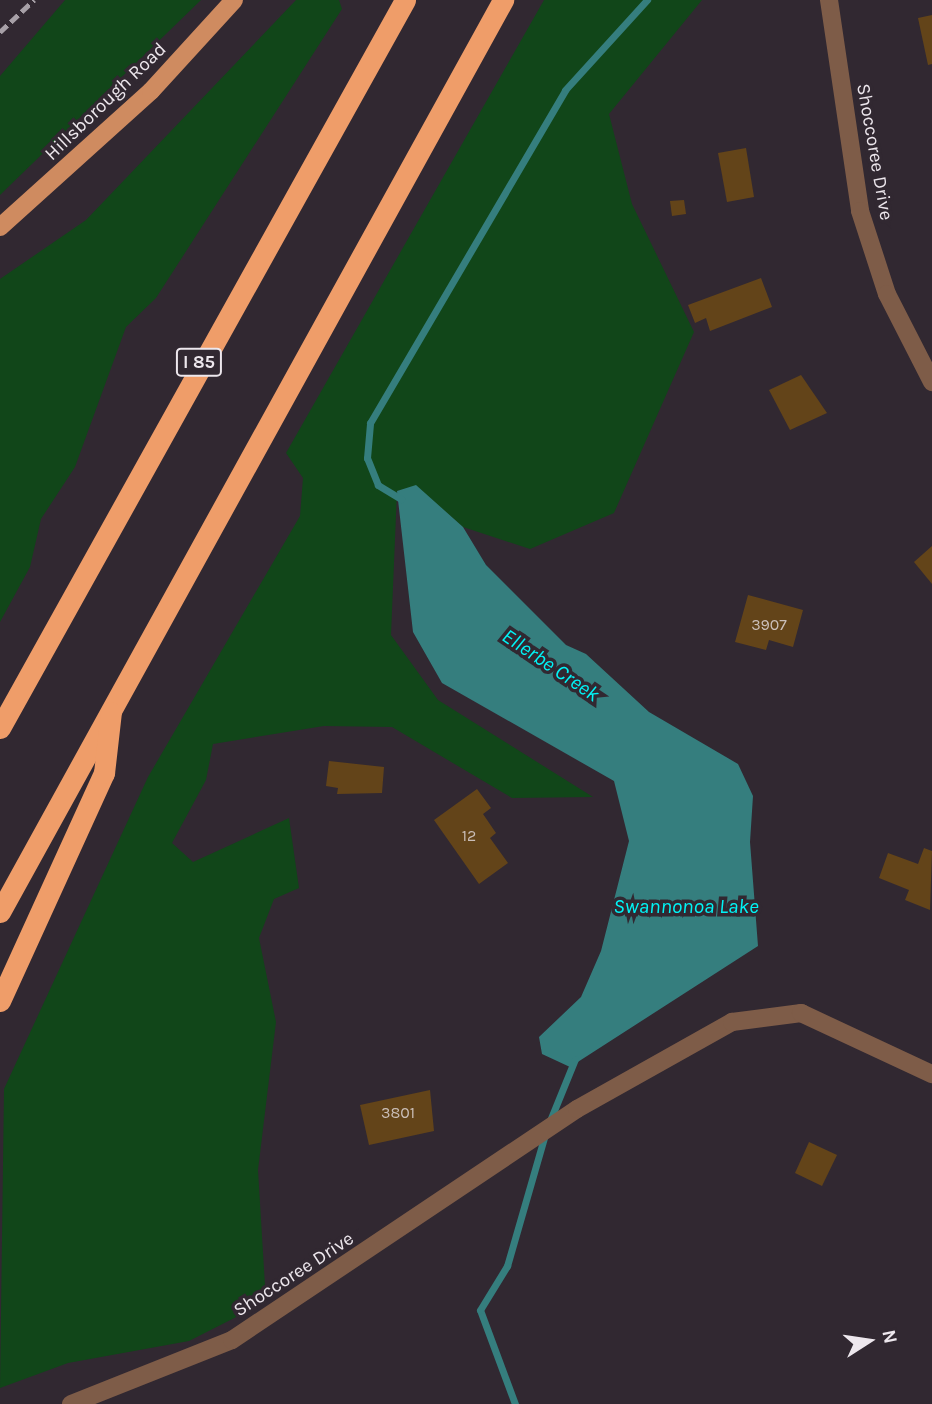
<!DOCTYPE html>
<style>
body{margin:0}
#map{position:relative;width:932px;height:1404px;overflow:hidden;background:#312831;font-family:Karla,sans-serif}
div>[style]{position:absolute}
.green>*{inset:0;background:#114619}
.water>*{inset:0;background:#357e7e}
.stream>*{height:7px;margin:-3.5px;padding:0 3.5px;transform-origin:3.5px;border-radius:3.5px;background:#357e7e}
.building>*{inset:0;background:#634419}
.minor>*{height:18px;margin:-9px;padding:0 9px;transform-origin:9px;border-radius:9px;background:#7e5c48}
.primary>*{height:18px;margin:-9px;padding:0 9px;transform-origin:9px;border-radius:9px;background:#cf8b60}
.motorway>*{height:21px;margin:-10.5px;padding:0 10.5px;transform-origin:10.5px;border-radius:10.5px;background:#ef9d69}
.rail>*{height:5px;margin-top:-2.5px;transform-origin:0;background:repeating-linear-gradient(90deg,#a7a0a7 0 10px,transparent 0 15px)}
span{translate:-50% -50%;white-space:nowrap;text-align:center;line-height:1.15;-webkit-text-stroke:7px #312831;paint-order:stroke}
.number-label{font-size:16px;color:#cabeb8}
.number-label span{-webkit-text-stroke-width:0}
.shield-label span{padding:2px 5px;background:#312831;border:2px solid;border-radius:5px;-webkit-text-stroke-width:0}
.shield-label{font-size:18px;color:#ede7ed;font-weight:700}
.street-label{font-size:19px;color:#ede7ed}
.water-label{font-size:21px;color:#00f4f6;font-style:italic}
.north{position:absolute;left:834px;top:1306px;width:70px;height:70px;-webkit-text-stroke:5px #312831;paint-order:stroke;rotate:78deg;font-size:19px;font-weight:700;line-height:28px;text-align:center;color:#ede7ed}
.north::after{content:'';display:block;margin:auto;width:24px;height:32px;background:#ede7ed;clip-path:polygon(50% 0,100% 100%,50% 72%,0 100%)}
</style>
<div id="map">
<div class="green">
<i style="clip-path:polygon(65px 0,201px 0,0 195px,0 76px)"></i>
<i style="clip-path:polygon(296px 0,339px 0,342px 9px,156px 298px,126px 327px,75px 467px,41px 519px,30px 567px,0 622px,0 279px,86px 220px)"></i>
<i style="clip-path:polygon(544px 0,702px 0,609px 114px,632px 204px,694px 332px,614px 513px,530px 549px,463px 527px,416px 486px,397px 491px,391px 635px,438px 700px,593px 797px,512px 798px,392px 727px,324px 726px,213px 744px,206px 780px,172px 843px,193px 862px,289px 818px,299px 888px,274px 899px,259px 938px,276px 1022px,258px 1170px,266px 1302px,189px 1341px,68px 1363px,0 1388px,4px 1089px,148px 777px,300px 516px,303px 478px,286px 453px)"></i>
</div>
<div class="water">
<i style="clip-path:polygon(416px 485px,463px 527px,486px 565px,566px 645px,586px 654px,649px 712px,738px 764px,753px 796px,750px 842px,758px 946px,570px 1067px,542px 1054px,539px 1037px,581px 997px,601px 951px,629px 841px,614px 781px,442px 683px,413px 632px,397px 491px)"></i>
</div>
<div class="stream">
<i style="left:401px;top:499px;width:27px;rotate:-149deg"></i>
<i style="left:378px;top:485px;width:29px;rotate:-112deg"></i>
<i style="left:367px;top:458px;width:35px;rotate:-85deg"></i>
<i style="left:370px;top:423px;width:386px;rotate:-59.6deg"></i>
<i style="left:565px;top:90px;width:122px;rotate:-47.7deg"></i>
<i style="left:549px;top:1123px;width:69px;rotate:-67.9deg"></i>
<i style="left:515px;top:1404px;width:100px;rotate:-110.4deg"></i>
<i style="left:480px;top:1310px;width:52px;rotate:-58.5deg"></i>
<i style="left:507px;top:1266px;width:137px;rotate:-73.9deg"></i>
</div>
<div class="building">
<i style="clip-path:polygon(932px 15px,932px 64px,928px 65px,918px 18px)"></i>
<i style="clip-path:polygon(746px 148px,754px 197px,727px 202px,718px 153px)"></i>
<i style="clip-path:polygon(684px 200px,686px 214px,672px 216px,670px 201px)"></i>
<i style="clip-path:polygon(761px 278px,772px 307px,710px 331px,706px 318px,695px 323px,688px 305px)"></i>
<i style="clip-path:polygon(801px 375px,827px 413px,790px 430px,769px 390px)"></i>
<i style="clip-path:polygon(932px 546px,932px 584px,914px 562px)"></i>
<i style="clip-path:polygon(748px 595px,803px 610px,793px 647px,769px 640px,766px 650px,735px 642px)"></i>
<i style="clip-path:polygon(329px 761px,384px 767px,382px 793px,337px 794px,338px 788px,326px 786px)"></i>
<i style="clip-path:polygon(477px 789px,491px 808px,483px 814px,496px 833px,490px 838px,508px 863px,479px 884px,434px 820px)"></i>
<i style="clip-path:polygon(924px 848px,932px 851px,930px 910px,905px 900px,909px 890px,879px 878px,888px 853px,918px 864px)"></i>
<i style="clip-path:polygon(430px 1090px,434px 1131px,369px 1145px,360px 1105px)"></i>
<i style="clip-path:polygon(809px 1142px,837px 1155px,822px 1186px,795px 1173px)"></i>
</div>
<div class="minor">
<i style="left:829px;top:0;width:213px;rotate:81.6deg"></i>
<i style="left:860px;top:211px;width:87px;rotate:72deg"></i>
<i style="left:887px;top:294px;width:99px;rotate:62.9deg"></i>
<i style="left:71px;top:1404px;width:173px;rotate:-21.7deg"></i>
<i style="left:232px;top:1340px;width:415px;rotate:-33.8deg"></i>
<i style="left:577px;top:1109px;width:178px;rotate:-29.3deg"></i>
<i style="left:732px;top:1022px;width:70px;rotate:-7.4deg"></i>
<i style="left:801px;top:1013px;width:145px;rotate:25deg"></i>
</div>
<div class="primary">
<i style="left:0;top:227px;width:203px;rotate:-42deg"></i>
<i style="left:151px;top:91px;width:123px;rotate:-47.6deg"></i>
</div>
<div class="motorway">
<i style="left:0;top:728px;width:833px;rotate:-60.91deg"></i>
<i style="left:0;top:912px;width:1042px;rotate:-61.12deg"></i>
<i style="left:0;top:1001px;width:251px;rotate:-65.5deg"></i>
<i style="left:104px;top:773px;width:61px;rotate:-83.5deg"></i>
</div>
<div class="rail">
<i style="left:0;top:32px;width:47px;rotate:-43.3deg"></i>
</div>
<div class="number-label">
<span style="left:769px;top:625px">3907</span>
<span style="left:469px;top:836px">12</span>
<span style="left:398px;top:1113px">3801</span>
</div>
<div class="shield-label">
<span style="left:199px;top:362px">I 85</span>
</div>
<div class="street-label">
<span style="left:106px;top:102px;rotate:-44deg">Hillsborough Road</span>
<span style="left:874px;top:152px;rotate:80deg">Shoccoree Drive</span>
<span style="left:294px;top:1275px;rotate:-33deg">Shoccoree Drive</span>
</div>
<div class="water-label">
<span style="left:551px;top:665px;rotate:34deg">Ellerbe Creek</span>
<span style="left:686px;top:906px">Swannonoa Lake</span>
</div>
<div class="north">N</div>
</div>
